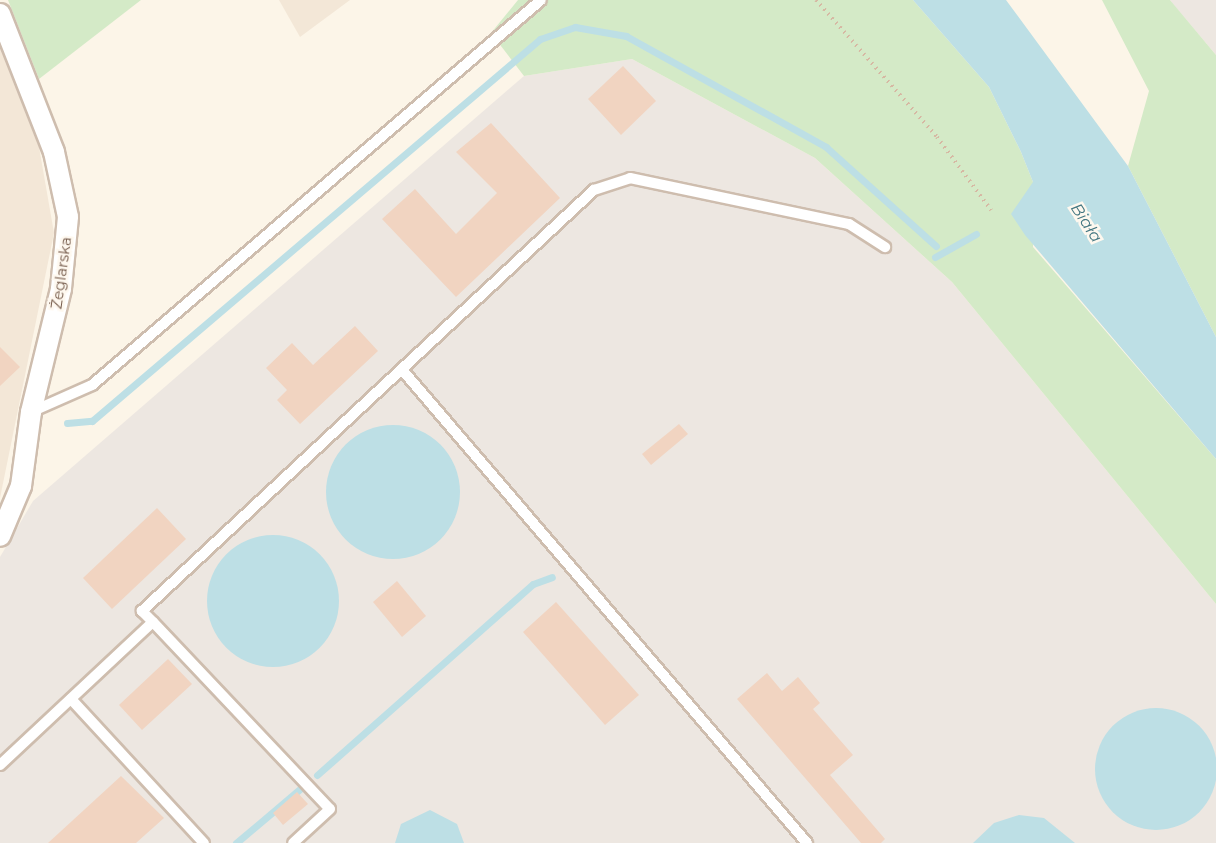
<!DOCTYPE html>
<meta charset="utf-8">
<style>
body{margin:0}
#map{position:relative;width:1216px;height:843px;overflow:hidden;background:#fcf5e8;font-family:Montserrat,sans-serif}
div>[style]{position:absolute}
.residential>*{inset:0;background:#f3e7d7}
.industrial>*{inset:0;background:#ede7e1}
.green>*{inset:0;background:#d4eac7}
.water>*{inset:0;background:#bddfe5}
.round{border-radius:50%}
.stream>*{height:7px;margin:-3.5px;padding:0 3.5px;transform-origin:3.5px;border-radius:3.5px;background:#bddfe5}
.building>*{inset:0;background:#f1d4c1}
.path>*{height:4px;margin-top:-2px;transform-origin:0;background:repeating-linear-gradient(90deg,#d6b8a3 0 1.5px,transparent 0 6px)}
.roads{filter:drop-shadow(2px 0 #cebdae) drop-shadow(-2px 0 #cebdae) drop-shadow(0 2px #cebdae) drop-shadow(0 -2px #cebdae)}
.lane>*{height:10px;margin:-5px;padding:0 5px;transform-origin:5px;border-radius:5px;background:#fff}
.street>*{height:20px;margin:-10px;padding:0 10px;transform-origin:10px;border-radius:10px;background:#fff}
span{translate:-50% -50%;white-space:nowrap;text-align:center;line-height:1.15;-webkit-text-stroke:5px #fef8ef;paint-order:stroke}
.street-label{font-size:15px;color:#765c4c}
.water-label{font-size:16px;color:#437681;font-style:italic}
</style>
<div id="map">
<div class="residential">
<i style="clip-path:polygon(279px 0,350px 0,300px 37px)"></i>
<i style="clip-path:polygon(0 47px,39px 147px,54px 233px,0 498px)"></i>
</div>
<div class="industrial">
<i style="clip-path:polygon(1170px 0,1216px 0,1216px 55px,1173px 4px)"></i>
<i style="clip-path:polygon(632px 59px,815px 158px,952px 282px,1216px 604px,1216px 843px,0 843px,0 557px,33px 501px,524px 76px)"></i>
</div>
<div class="green">
<i style="clip-path:polygon(8px 0,141px 0,39px 79px)"></i>
<i style="clip-path:polygon(518px 0,913px 0,989px 87px,1021px 152px,1033px 182px,1033px 247px,1216px 459px,1216px 604px,952px 282px,815px 158px,632px 59px,524px 76px,491px 33px)"></i>
<i style="clip-path:polygon(1102px 0,1170px 0,1216px 55px,1216px 337px,1128px 166px,1149px 91px)"></i>
</div>
<div class="water">
<i style="clip-path:polygon(913px 0,1006px 0,1128px 166px,1216px 337px,1216px 459px,1025px 235px,1011px 214px,1033px 182px,1021px 152px,989px 87px)"></i>
<i class="round" style="left:326px;top:425px;width:134px;height:134px"></i>
<i class="round" style="left:207px;top:535px;width:132px;height:132px"></i>
<i class="round" style="left:1095px;top:708px;width:122px;height:122px"></i>
<i style="clip-path:polygon(430px 810px,457px 824px,464px 843px,395px 843px,401px 824px)"></i>
<i style="clip-path:polygon(1019px 815px,1044px 818px,1075px 843px,973px 843px,994px 823px)"></i>
</div>
<div class="stream">
<i style="left:935px;top:257px;width:47px;rotate:-29.3deg"></i>
<i style="left:67px;top:423px;width:25px;rotate:-5deg"></i>
<i style="left:92px;top:421px;width:589px;rotate:-40.45deg"></i>
<i style="left:540px;top:39px;width:37px;rotate:-19deg"></i>
<i style="left:575px;top:27px;width:52px;rotate:10deg"></i>
<i style="left:626px;top:36px;width:229px;rotate:29deg"></i>
<i style="left:826px;top:147px;width:148px;rotate:42deg"></i>
<i style="left:317px;top:775px;width:288px;rotate:-41.5deg"></i>
<i style="left:533px;top:584px;width:20px;rotate:-20deg"></i>
<i style="left:236px;top:843px;width:84px;rotate:-40.2deg"></i>
</div>
<div class="building">
<i style="clip-path:polygon(623px 66px,656px 101px,621px 135px,588px 99px)"></i>
<i style="clip-path:polygon(491px 123px,560px 198px,456px 297px,382px 219px,415px 189px,456px 234px,497px 193px,456px 152px)"></i>
<i style="clip-path:polygon(355px 326px,378px 351px,300px 424px,277px 400px,287px 390px,266px 368px,292px 343px,313px 365px)"></i>
<i style="clip-path:polygon(0 347px,20px 367px,0 386px)"></i>
<i style="clip-path:polygon(679px 424px,688px 434px,651px 465px,642px 454px)"></i>
<i style="clip-path:polygon(157px 508px,186px 539px,112px 609px,83px 578px)"></i>
<i style="clip-path:polygon(397px 581px,426px 616px,402px 637px,373px 602px)"></i>
<i style="clip-path:polygon(556px 602px,639px 695px,605px 725px,523px 632px)"></i>
<i style="clip-path:polygon(168px 659px,192px 684px,142px 730px,119px 705px)"></i>
<i style="clip-path:polygon(767px 673px,782px 691px,798px 677px,820px 703px,813px 709px,853px 755px,830px 775px,885px 839px,881px 843px,861px 843px,737px 699px)"></i>
<i style="clip-path:polygon(121px 776px,164px 818px,136px 843px,48px 843px)"></i>
<i style="clip-path:polygon(297px 792px,308px 804px,283px 825px,273px 813px)"></i>
</div>
<div class="path">
<i style="left:816px;top:0;width:183px;rotate:48.5deg"></i>
<i style="left:937px;top:137px;width:91px;rotate:53.5deg"></i>
</div>
<div class="roads">
<div class="lane">
<i style="left:404px;top:372px;width:620px;rotate:49.45deg"></i>
<i style="left:31px;top:412px;width:67px;rotate:-23.9deg"></i>
<i style="left:92px;top:385px;width:591px;rotate:-40.61deg"></i>
<i style="left:153px;top:622px;width:257px;rotate:46.6deg"></i>
<i style="left:330px;top:809px;width:50px;rotate:137.4deg"></i>
<i style="left:71px;top:699px;width:196px;rotate:47.3deg"></i>
<i style="left:0;top:765px;width:209px;rotate:-43.1deg"></i>
<i style="left:153px;top:622px;width:16px;rotate:-135deg"></i>
<i style="left:142px;top:611px;width:618px;rotate:-42.97deg"></i>
<i style="left:594px;top:190px;width:38px;rotate:-18deg"></i>
<i style="left:630px;top:178px;width:224px;rotate:11.9deg"></i>
<i style="left:849px;top:224px;width:43px;rotate:32.6deg"></i>
</div>
<div class="street">
<i style="left:0;top:14px;width:148px;rotate:68.6deg"></i>
<i style="left:54px;top:152px;width:66px;rotate:77.8deg"></i>
<i style="left:68px;top:217px;width:72px;rotate:95.6deg"></i>
<i style="left:61px;top:289px;width:127px;rotate:103.7deg"></i>
<i style="left:31px;top:412px;width:75px;rotate:97.7deg"></i>
<i style="left:21px;top:486px;width:54px;rotate:112.8deg"></i>
</div>
</div>
<div class="street-label">
<span style="left:61px;top:273px;rotate:-82deg">Żeglarska</span>
</div>
<div class="water-label">
<span style="left:1086px;top:223px;rotate:57deg">Biała</span>
</div>
</div>
